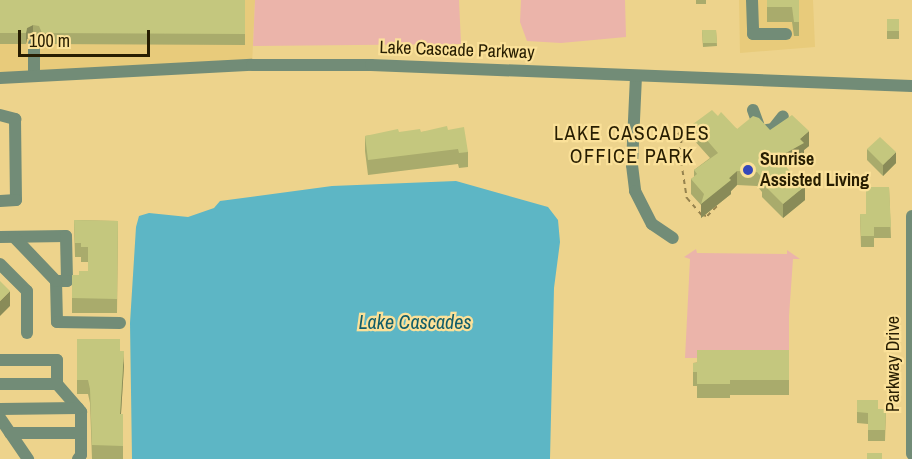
<!DOCTYPE html>
<style>
body{margin:0}
#map{position:relative;width:912px;height:459px;overflow:hidden;background:#edd38c;font-family:"Archivo Narrow",sans-serif}
div>[style]{position:absolute}
.built>*{inset:0;background:#e8cb7b}
.green>*{inset:0;background:#ebb4aa}
.water>*{inset:0;background:#5db6c5}
.path>*{height:1.5px;margin-top:-0.75px;transform-origin:0;background:repeating-linear-gradient(90deg,#95824e 0 4.5px,transparent 0 9px)}
.minor>*{height:12px;margin:-6px;padding:0 6px;transform-origin:6px;border-radius:6px;background:#728c77}
.wall>*{inset:0;background:#a9ab6c}
.shaded-wall>*{inset:0;background:#898b58}
.building>*{inset:0;background:#c4c77e}
.dots>*{width:16px;height:16px;translate:-50% -50%;box-sizing:border-box;border:3px solid #fbe199;border-radius:50%}
span{translate:-50% -50%;white-space:nowrap;text-align:center;line-height:1.15;-webkit-text-stroke:4.5px #fbe199;paint-order:stroke}
.street-label{font-size:18px;color:#271d01}
.poi-label{font-size:18px;color:#271d01;font-weight:700}
.left{translate:0 -50%;text-align:left}
.neighbourhood-label{font-size:20px;color:#271d01;letter-spacing:1.5px}
.water-label{font-size:20px;color:#125d69;font-style:italic}
.scale{position:absolute;left:18px;top:30px;width:132px;height:27px;box-sizing:border-box;border:3px solid #271d01;border-top:0;padding-left:8px;font-size:18px;line-height:21px;white-space:nowrap;color:#271d01;-webkit-text-stroke:4px #fbe199;paint-order:stroke}
</style>
<div id="map">
<div class="built">
<i style="clip-path:polygon(0 0,255px 0,252px 65px,0 78px)"></i>
<i style="clip-path:polygon(739px 0,813px 0,815px 47px,740px 53px)"></i>
</div>
<div class="green">
<i style="clip-path:polygon(255px 0,459px 0,461px 44px,253px 46px)"></i>
<i style="clip-path:polygon(521px 0,625px 0,626px 37px,561px 43px,527px 41px,520px 22px)"></i>
<i style="clip-path:polygon(696px 249px,697px 253px,787px 254px,787px 250px,800px 259px,793px 259px,789px 316px,789px 358px,685px 358px,690px 259px,684px 257px)"></i>
</div>
<div class="water">
<i style="clip-path:polygon(456px 181px,548px 207px,558px 220px,560px 242px,554px 288px,550px 459px,132px 459px,130px 323px,136px 227px,139px 216px,149px 213px,188px 217px,214px 208px,220px 201px,332px 186px)"></i>
</div>
<div class="path">
<i style="left:678px;top:133px;width:7px;rotate:56deg"></i>
<i style="left:682px;top:139px;width:14px;rotate:98deg"></i>
<i style="left:680px;top:153px;width:46px;rotate:81.2deg"></i>
<i style="left:687px;top:198px;width:23px;rotate:49deg"></i>
<i style="left:702px;top:215px;width:5px;rotate:11deg"></i>
<i style="left:707px;top:216px;width:16px;rotate:-45deg"></i>
</div>
<div class="minor">
<i style="left:752px;top:0;width:34px;rotate:88deg"></i>
<i style="left:753px;top:34px;width:33px"></i>
<i style="left:34px;top:44px;width:32px;rotate:90deg"></i>
<i style="left:636px;top:76px;width:89px;rotate:92.6deg"></i>
<i style="left:632px;top:165px;width:26px;rotate:83deg"></i>
<i style="left:635px;top:191px;width:37px;rotate:63deg"></i>
<i style="left:652px;top:224px;width:25px;rotate:34deg"></i>
<i style="left:0;top:78px;width:252px;rotate:-3deg"></i>
<i style="left:252px;top:65px;width:119px"></i>
<i style="left:371px;top:65px;width:541px;rotate:2.22deg"></i>
<i style="left:753px;top:110px;width:15px;rotate:70deg"></i>
<i style="left:0;top:115px;width:16px;rotate:15deg"></i>
<i style="left:15px;top:119px;width:81px;rotate:89.3deg"></i>
<i style="left:16px;top:200px;width:16px;rotate:176deg"></i>
<i style="left:767px;top:130px;width:6px;rotate:-9deg"></i>
<i style="left:773px;top:129px;width:16px;rotate:-52deg"></i>
<i style="left:912px;top:216px;width:56px;rotate:90deg"></i>
<i style="left:0;top:237px;width:66px;rotate:-0.9deg"></i>
<i style="left:66px;top:236px;width:45px;rotate:88.7deg"></i>
<i style="left:67px;top:281px;width:11px;rotate:180deg"></i>
<i style="left:56px;top:281px;width:41px;rotate:88.6deg"></i>
<i style="left:57px;top:322px;width:63px;rotate:0.9deg"></i>
<i style="left:14px;top:237px;width:61px;rotate:46.3deg"></i>
<i style="left:0;top:264px;width:38px;rotate:45deg"></i>
<i style="left:27px;top:291px;width:42px;rotate:90deg"></i>
<i style="left:912px;top:273px;width:181px;rotate:90deg"></i>
<i style="left:0;top:360px;width:57px"></i>
<i style="left:57px;top:360px;width:24px;rotate:90deg"></i>
<i style="left:57px;top:384px;width:37px;rotate:49deg"></i>
<i style="left:81px;top:412px;width:43px;rotate:90deg"></i>
<i style="left:81px;top:455px;width:5px;rotate:127deg"></i>
<i style="left:0;top:384px;width:57px"></i>
<i style="left:0;top:409px;width:78px;rotate:-0.7deg"></i>
<i style="left:0;top:418px;width:50px;rotate:55.7deg"></i>
<i style="left:10px;top:433px;width:71px"></i>
</div>
<div class="wall">
<i style="clip-path:polygon(0 0,245px 0,245px 45px,42px 44px,39px 37px,33px 36px,27px 39px,26px 44px,0 44px)"></i>
<i style="clip-path:polygon(696px 0,706px 0,706px 4px,696px 4px)"></i>
<i style="clip-path:polygon(767px 0,799px 0,799px 36px,794px 36px,792px 22px,767px 22px)"></i>
<i style="clip-path:polygon(887px 19px,899px 19px,899px 39px,887px 39px)"></i>
<i style="clip-path:polygon(702px 30px,716px 30px,717px 46px,703px 47px)"></i>
<i style="clip-path:polygon(718px 116px,737px 129px,770px 130px,809px 146px,804px 150px,804px 157px,786px 167px,805px 200px,783px 218px,762px 197px,762px 192px,757px 186px,737px 185px,731px 191px,731px 194px,701px 218px,701px 205px,691px 194px,691px 179px,694px 177px,694px 170px,710px 158px,693px 139px,693px 124px)"></i>
<i style="clip-path:polygon(448px 130px,468px 152px,468px 167px,459px 168px,458px 164px,368px 175px,365px 151px,365px 136px,399px 132px,421px 132px)"></i>
<i style="clip-path:polygon(867px 149px,896px 163px,883px 176px,867px 160px)"></i>
<i style="clip-path:polygon(889px 187px,891px 238px,874px 238px,874px 247px,861px 247px,860px 214px,866px 214px)"></i>
<i style="clip-path:polygon(74px 220px,118px 221px,117px 313px,72px 313px,72px 275px,79px 275px,88px 271px,88px 262px,81px 262px,81px 257px,75px 257px)"></i>
<i style="clip-path:polygon(77px 339px,120px 351px,124px 365px,121px 414px,123px 414px,123px 459px,92px 459px,90px 403px,88px 394px,77px 394px)"></i>
<i style="clip-path:polygon(789px 350px,789px 395px,730px 395px,730px 398px,697px 398px,697px 386px,693px 386px,693px 363px)"></i>
<i style="clip-path:polygon(857px 400px,878px 409px,886px 409px,885px 441px,868px 441px,868px 424px,857px 423px)"></i>
</div>
<div class="shaded-wall">
<i style="clip-path:polygon(33px 25px,33px 36px,27px 39px,26px 44px,26px 33px,27px 28px)"></i>
<i style="clip-path:polygon(809px 131px,809px 146px,804px 150px,804px 157px,777px 173px,777px 158px)"></i>
<i style="clip-path:polygon(896px 152px,896px 163px,883px 176px,883px 165px)"></i>
<i style="clip-path:polygon(737px 171px,737px 185px,731px 191px,731px 194px,701px 218px,701px 204px)"></i>
<i style="clip-path:polygon(805px 186px,805px 200px,783px 218px,783px 204px)"></i>
<i style="clip-path:polygon(10px 291px,10px 306px,0 316px,0 301px)"></i>
<i style="clip-path:polygon(124px 351px,124px 365px,120px 429px,120px 414px)"></i>
</div>
<div class="building">
<i style="clip-path:polygon(0 0,245px 0,245px 34px,42px 33px,39px 26px,33px 25px,27px 28px,26px 33px,0 33px)"></i>
<i style="clip-path:polygon(767px 0,799px 0,799px 22px,794px 22px,792px 7px,767px 7px)"></i>
<i style="clip-path:polygon(887px 19px,899px 19px,899px 31px,887px 31px)"></i>
<i style="clip-path:polygon(702px 30px,716px 30px,717px 43px,703px 43px)"></i>
<i style="clip-path:polygon(712px 110px,718px 116px,721px 112px,737px 129px,753px 116px,759px 118px,770px 130px,792px 115px,809px 131px,800px 139px,804px 143px,777px 158px,805px 186px,783px 204px,762px 183px,765px 181px,757px 172px,737px 171px,729px 178px,731px 180px,701px 204px,704px 194px,691px 179px,697px 174px,694px 170px,718px 153px,693px 124px)"></i>
<i style="clip-path:polygon(447px 126px,448px 130px,464px 127px,468px 152px,459px 153px,458px 149px,368px 160px,365px 136px,398px 129px,399px 132px,420px 129px,421px 132px)"></i>
<i style="clip-path:polygon(880px 137px,896px 152px,883px 165px,867px 149px)"></i>
<i style="clip-path:polygon(866px 187px,889px 187px,891px 227px,874px 227px,874px 236px,861px 236px,860px 214px,866px 214px)"></i>
<i style="clip-path:polygon(74px 220px,118px 221px,117px 299px,72px 298px,72px 275px,79px 275px,79px 271px,88px 271px,88px 247px,81px 247px,81px 243px,75px 243px)"></i>
<i style="clip-path:polygon(0 281px,10px 291px,0 301px)"></i>
<i style="clip-path:polygon(77px 339px,120px 339px,120px 351px,124px 351px,120px 414px,123px 414px,123px 446px,92px 445px,90px 389px,88px 380px,77px 380px)"></i>
<i style="clip-path:polygon(697px 350px,789px 350px,789px 380px,730px 380px,730px 384px,697px 384px,697px 372px,693px 372px,693px 363px,697px 363px)"></i>
<i style="clip-path:polygon(857px 400px,878px 400px,878px 409px,886px 409px,885px 430px,868px 430px,868px 413px,857px 412px)"></i>
<i style="clip-path:polygon(867px 453px,882px 453px,882px 459px,867px 459px)"></i>
</div>
<div class="dots">
<i style="left:748px;top:170px;background:#3548ba"></i>
</div>
<div class="street-label">
<span style="left:457px;top:50px;rotate:2deg">Lake Cascade Parkway</span>
<span style="left:893px;top:364px;rotate:-90deg">Parkway Drive</span>
</div>
<div class="poi-label">
<span class="left" style="left:760px;top:170px">Sunrise<br>Assisted Living</span>
</div>
<div class="neighbourhood-label">
<span style="left:632px;top:144px">LAKE CASCADES<br>OFFICE PARK</span>
</div>
<div class="water-label">
<span style="left:415px;top:321px">Lake Cascades</span>
</div>
<div class="scale">100 m</div>
</div>
